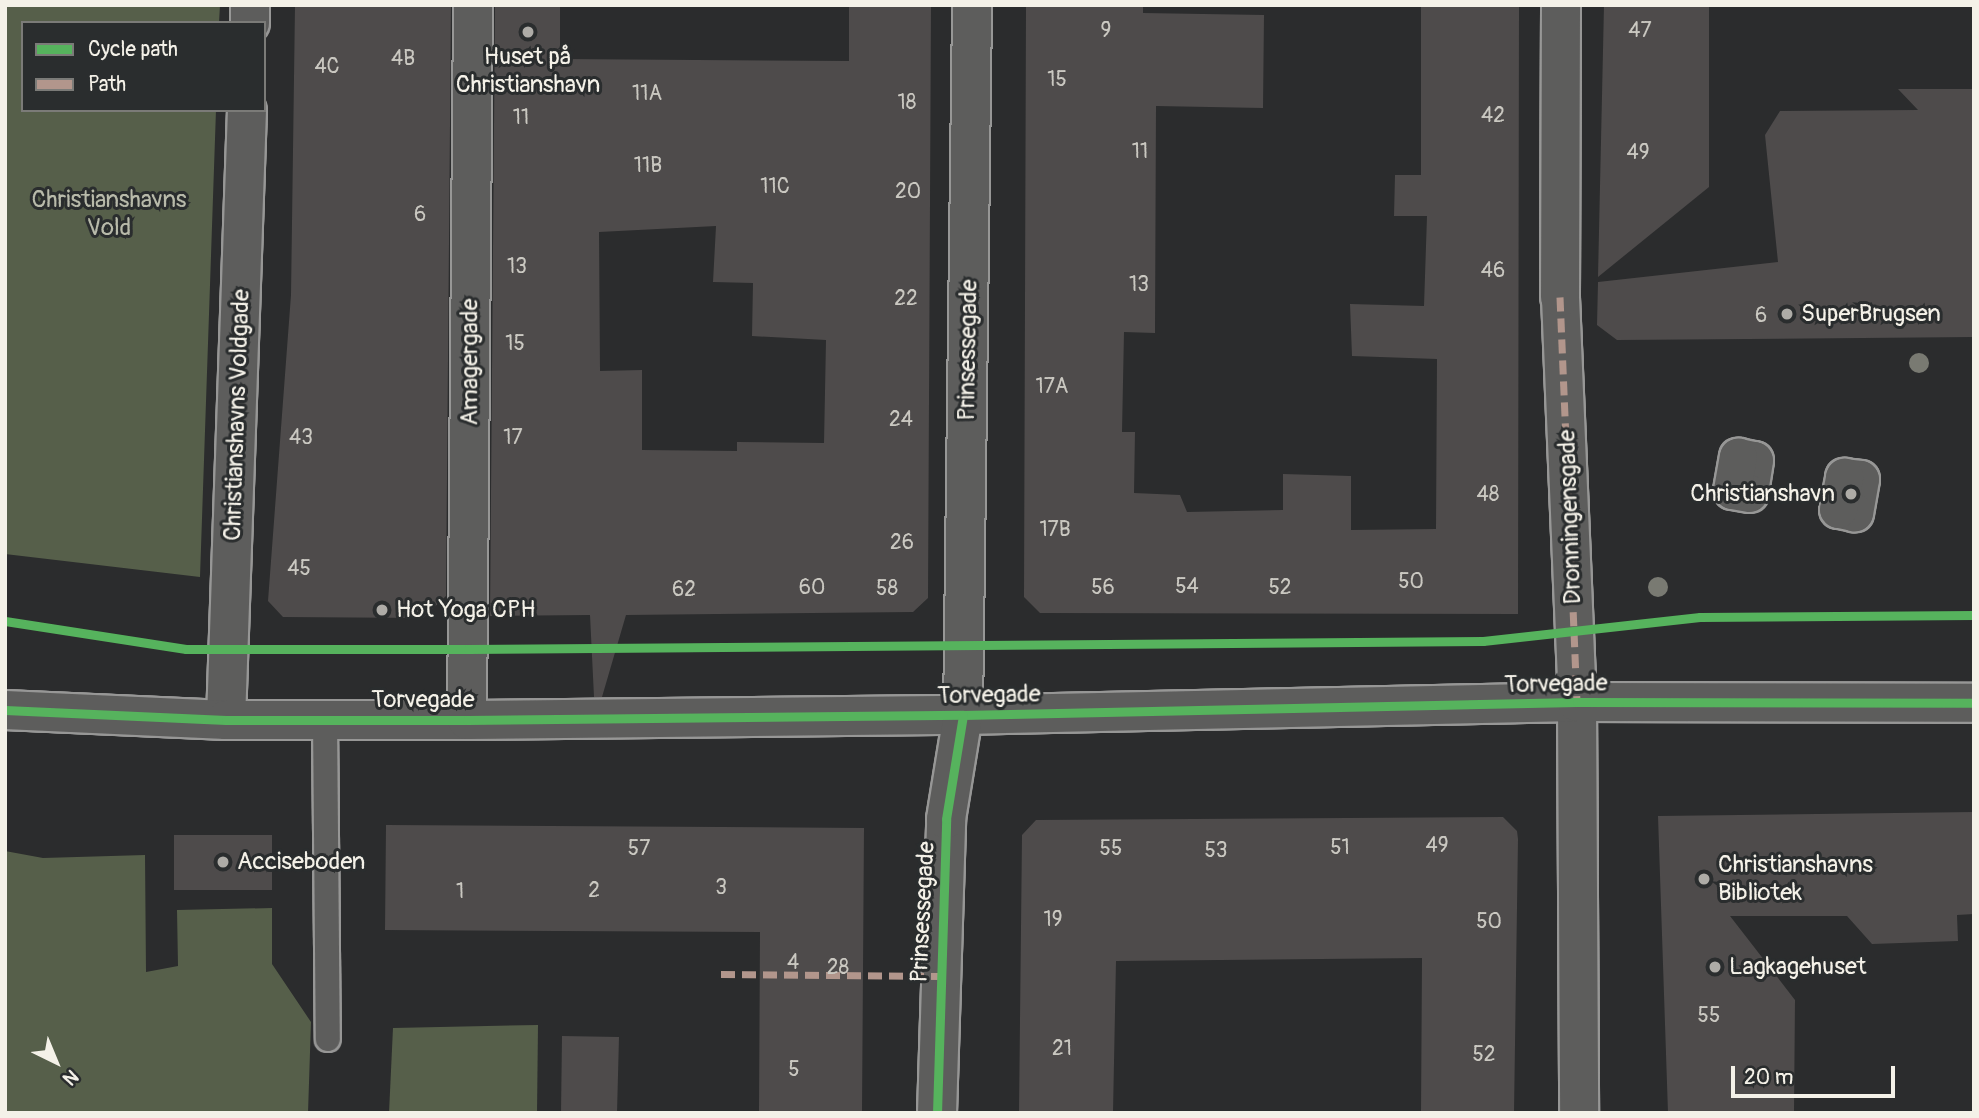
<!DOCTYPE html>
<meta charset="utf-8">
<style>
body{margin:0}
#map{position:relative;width:1979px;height:1118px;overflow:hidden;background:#2b2c2d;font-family:Pangolin,sans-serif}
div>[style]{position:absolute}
.green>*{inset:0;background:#565f4a}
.building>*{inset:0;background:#4e4b4b}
.roads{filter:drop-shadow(2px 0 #979796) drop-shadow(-2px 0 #979796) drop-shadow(0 2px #979796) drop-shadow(0 -2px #979796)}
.service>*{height:24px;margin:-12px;padding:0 12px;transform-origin:12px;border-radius:12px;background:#5d5d5c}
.pedestrian>*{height:37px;margin:-18.5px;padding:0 18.5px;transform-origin:18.5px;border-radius:18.5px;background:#5d5d5c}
.minor>*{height:38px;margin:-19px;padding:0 19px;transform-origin:19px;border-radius:19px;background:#5d5d5c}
.tertiary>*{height:38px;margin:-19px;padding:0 19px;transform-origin:19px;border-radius:19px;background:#5d5d5c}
.quiet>*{height:7px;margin-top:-3.5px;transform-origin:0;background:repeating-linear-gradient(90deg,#b2968c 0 14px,transparent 0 21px)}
.cycleway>*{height:9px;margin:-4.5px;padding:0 4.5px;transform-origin:4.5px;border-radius:4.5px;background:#56b35d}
.trees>*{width:20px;height:20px;margin:-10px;border-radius:50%;background:#797a72}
.dots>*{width:19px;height:19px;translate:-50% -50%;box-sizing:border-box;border:4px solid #2a2d2e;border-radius:50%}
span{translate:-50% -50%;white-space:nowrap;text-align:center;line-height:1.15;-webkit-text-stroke:6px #2a2d2e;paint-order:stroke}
.number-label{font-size:21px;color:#cac8c1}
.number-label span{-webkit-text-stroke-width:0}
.poi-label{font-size:24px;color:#f4f1e8}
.left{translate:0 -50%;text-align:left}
.right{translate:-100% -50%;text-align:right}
.park-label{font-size:24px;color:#b8baaa}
.street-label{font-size:24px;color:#f4f1e8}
.frame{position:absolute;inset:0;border:7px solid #f4f1e8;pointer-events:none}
.legend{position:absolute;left:21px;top:21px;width:245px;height:91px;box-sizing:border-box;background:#2a2d2e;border:2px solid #7b7b78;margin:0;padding:9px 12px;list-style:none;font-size:21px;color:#f4f1e8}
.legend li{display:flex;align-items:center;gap:14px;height:35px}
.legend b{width:35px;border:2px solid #7b7b78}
.north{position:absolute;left:21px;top:1027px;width:70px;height:70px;-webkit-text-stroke:5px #2a2d2e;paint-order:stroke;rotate:137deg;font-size:19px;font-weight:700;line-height:28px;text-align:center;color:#f4f1e8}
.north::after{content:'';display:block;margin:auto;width:24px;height:32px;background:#f4f1e8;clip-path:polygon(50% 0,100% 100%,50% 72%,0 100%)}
.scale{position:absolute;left:1731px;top:1066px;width:164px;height:32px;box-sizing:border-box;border:4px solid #f4f1e8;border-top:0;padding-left:9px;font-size:21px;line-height:24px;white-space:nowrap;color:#f4f1e8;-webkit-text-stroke:5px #2a2d2e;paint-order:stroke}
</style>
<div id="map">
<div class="green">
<i style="clip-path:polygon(5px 5px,220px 5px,219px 23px,23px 23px,23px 110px,216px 110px,200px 577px,5px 554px)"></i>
<i style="clip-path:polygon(5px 851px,43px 858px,145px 855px,146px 972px,178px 966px,177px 910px,272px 908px,272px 964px,311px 1022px,308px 1113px,5px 1113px)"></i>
<i style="clip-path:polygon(538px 1025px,537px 1113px,389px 1113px,393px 1028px)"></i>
</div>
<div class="building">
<i style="clip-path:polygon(295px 5px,451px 5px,446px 596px,423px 618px,283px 617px,268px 601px,291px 295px)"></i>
<i style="clip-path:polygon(evenodd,495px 5px,560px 5px,560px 59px,849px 61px,849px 5px,931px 5px,928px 598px,913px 612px,626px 615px,602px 697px,594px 697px,590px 615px,490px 616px,495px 5px,716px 226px,713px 282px,753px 283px,752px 336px,826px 340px,824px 443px,737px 442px,737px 451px,642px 450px,642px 370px,600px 371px,599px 232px,716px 226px)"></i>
<i style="clip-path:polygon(1026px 5px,1143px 5px,1143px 13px,1264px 15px,1263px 108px,1156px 106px,1155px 333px,1124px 332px,1122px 432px,1135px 432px,1134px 493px,1180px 495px,1187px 512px,1283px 510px,1283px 474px,1351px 476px,1351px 530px,1436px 529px,1437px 359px,1352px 356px,1350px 304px,1424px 306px,1427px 216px,1394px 216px,1395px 175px,1421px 175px,1421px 5px,1519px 5px,1518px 614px,1040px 613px,1024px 597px)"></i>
<i style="clip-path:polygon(1604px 5px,1709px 5px,1709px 187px,1598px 277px)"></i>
<i style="clip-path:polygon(1898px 89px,1974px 89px,1974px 337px,1617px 340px,1597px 325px,1598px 282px,1778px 262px,1765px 135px,1780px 111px,1918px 110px)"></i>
<i style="clip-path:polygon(1974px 812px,1974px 914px,1957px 915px,1958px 941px,1872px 944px,1847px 916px,1730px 916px,1795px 1000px,1794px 1113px,1668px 1113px,1658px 816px)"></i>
<i style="clip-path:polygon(1503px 817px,1517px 831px,1518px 839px,1514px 1113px,1421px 1113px,1422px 958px,1116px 961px,1113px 1113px,1019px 1113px,1022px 835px,1036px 820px)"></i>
<i style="clip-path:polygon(386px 825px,864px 828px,862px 1113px,759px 1113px,760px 932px,385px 930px)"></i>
<i style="clip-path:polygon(174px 835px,272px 835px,272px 890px,174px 890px)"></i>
<i style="clip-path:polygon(562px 1036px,619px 1037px,617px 1113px,561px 1113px)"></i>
</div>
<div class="roads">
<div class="service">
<i style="left:325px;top:719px;width:320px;rotate:89.5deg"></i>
</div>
<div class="pedestrian">
<i style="left:1560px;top:297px;width:405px;rotate:87.6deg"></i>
<i style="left:1738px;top:457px;width:16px;rotate:11deg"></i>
<i style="left:1754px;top:460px;width:33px;rotate:99deg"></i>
<i style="left:1749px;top:493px;width:17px;rotate:-170deg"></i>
<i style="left:1732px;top:490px;width:34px;rotate:-80deg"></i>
<i style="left:1844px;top:477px;width:16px;rotate:7deg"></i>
<i style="left:1860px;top:479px;width:34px;rotate:100deg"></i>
<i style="left:1854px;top:512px;width:16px;rotate:-169deg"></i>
<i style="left:1838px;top:509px;width:33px;rotate:-79deg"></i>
</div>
<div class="minor">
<i style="left:250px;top:23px;width:18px;rotate:-90deg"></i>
<i style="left:1560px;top:297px;width:292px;rotate:-89.8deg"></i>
<i style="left:1577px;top:702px;width:411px;rotate:89.7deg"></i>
<i style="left:963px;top:715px;width:710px;rotate:-89.27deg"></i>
<i style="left:226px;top:720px;width:610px;rotate:-88.03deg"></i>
<i style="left:467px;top:720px;width:715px;rotate:-89.52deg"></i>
</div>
<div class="tertiary">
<i style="left:5px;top:710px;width:221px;rotate:2.6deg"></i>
<i style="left:226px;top:720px;width:241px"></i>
<i style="left:467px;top:720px;width:496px;rotate:-0.6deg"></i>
<i style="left:963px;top:715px;width:614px;rotate:-1.21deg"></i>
<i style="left:1577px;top:702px;width:397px;rotate:0.1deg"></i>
<i style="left:937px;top:1113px;width:294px;rotate:-88.2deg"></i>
<i style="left:946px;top:819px;width:105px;rotate:-80.7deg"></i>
</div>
</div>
<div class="quiet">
<i style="left:1560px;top:297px;width:405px;rotate:87.6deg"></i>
<i style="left:721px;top:974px;width:218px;rotate:0.5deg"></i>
</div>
<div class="cycleway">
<i style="left:5px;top:621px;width:183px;rotate:8.8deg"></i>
<i style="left:186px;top:649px;width:282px"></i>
<i style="left:468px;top:649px;width:1015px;rotate:-0.45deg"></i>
<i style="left:1483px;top:641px;width:218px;rotate:-6.3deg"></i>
<i style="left:1700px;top:617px;width:274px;rotate:-0.4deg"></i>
<i style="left:5px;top:710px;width:221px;rotate:2.6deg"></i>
<i style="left:226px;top:720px;width:241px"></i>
<i style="left:467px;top:720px;width:496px;rotate:-0.6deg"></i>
<i style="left:963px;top:715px;width:614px;rotate:-1.21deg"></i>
<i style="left:1577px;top:702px;width:397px;rotate:0.1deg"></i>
<i style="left:937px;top:1113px;width:294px;rotate:-88.2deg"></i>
<i style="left:946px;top:819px;width:105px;rotate:-80.7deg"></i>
</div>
<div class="trees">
<i style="left:1919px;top:363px"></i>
<i style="left:1658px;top:587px"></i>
</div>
<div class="dots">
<i style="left:528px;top:32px;background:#aeaca7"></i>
<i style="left:1787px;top:314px;background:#aeaca7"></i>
<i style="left:1851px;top:494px;background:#aeaca7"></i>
<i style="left:382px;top:610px;background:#aeaca7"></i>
<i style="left:223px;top:862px;background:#aeaca7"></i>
<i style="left:1704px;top:879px;background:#aeaca7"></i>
<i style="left:1715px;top:967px;background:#aeaca7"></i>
</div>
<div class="number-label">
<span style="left:1106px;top:31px">9</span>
<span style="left:1640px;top:31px">47</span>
<span style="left:403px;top:59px">4B</span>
<span style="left:327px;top:67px">4C</span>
<span style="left:1057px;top:80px">15</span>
<span style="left:647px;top:94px">11A</span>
<span style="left:907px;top:103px">18</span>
<span style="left:1493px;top:116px">42</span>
<span style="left:521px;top:118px">11</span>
<span style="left:1140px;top:152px">11</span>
<span style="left:1638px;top:153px">49</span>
<span style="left:648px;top:166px">11B</span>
<span style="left:775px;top:187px">11C</span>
<span style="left:908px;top:192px">20</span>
<span style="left:420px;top:215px">6</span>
<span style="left:517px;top:267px">13</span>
<span style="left:1493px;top:271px">46</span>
<span style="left:1139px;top:285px">13</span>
<span style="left:906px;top:299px">22</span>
<span style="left:1761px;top:316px">6</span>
<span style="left:515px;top:344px">15</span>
<span style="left:1052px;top:387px">17A</span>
<span style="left:901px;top:420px">24</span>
<span style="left:301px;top:438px">43</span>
<span style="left:513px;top:438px">17</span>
<span style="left:1488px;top:495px">48</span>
<span style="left:1055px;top:530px">17B</span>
<span style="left:902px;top:543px">26</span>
<span style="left:299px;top:569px">45</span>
<span style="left:1411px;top:582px">50</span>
<span style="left:1187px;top:587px">54</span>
<span style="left:812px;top:588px">60</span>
<span style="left:1103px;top:588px">56</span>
<span style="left:1280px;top:588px">52</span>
<span style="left:887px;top:589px">58</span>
<span style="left:684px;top:590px">62</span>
<span style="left:1437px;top:846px">49</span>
<span style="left:1340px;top:848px">51</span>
<span style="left:639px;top:849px">57</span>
<span style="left:1111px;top:849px">55</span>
<span style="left:1216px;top:851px">53</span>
<span style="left:721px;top:888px">3</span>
<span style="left:594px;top:891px">2</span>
<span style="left:460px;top:892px">1</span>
<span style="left:1053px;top:920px">19</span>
<span style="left:1489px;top:922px">50</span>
<span style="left:793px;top:963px">4</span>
<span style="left:838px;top:968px">28</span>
<span style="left:1709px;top:1016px">55</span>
<span style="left:1062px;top:1049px">21</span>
<span style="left:1484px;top:1055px">52</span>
<span style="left:794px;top:1070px">5</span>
</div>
<div class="poi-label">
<span style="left:528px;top:71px">Huset på<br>Christianshavn</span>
<span class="left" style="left:1801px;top:314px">SuperBrugsen</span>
<span class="right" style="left:1835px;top:494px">Christianshavn</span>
<span class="left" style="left:396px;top:610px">Hot Yoga CPH</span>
<span class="left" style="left:237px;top:862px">Acciseboden</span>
<span class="left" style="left:1718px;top:879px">Christianshavns<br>Bibliotek</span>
<span class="left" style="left:1729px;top:967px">Lagkagehuset</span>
</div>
<div class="park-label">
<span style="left:109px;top:214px">Christianshavns<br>Vold</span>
</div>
<div class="street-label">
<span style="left:968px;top:350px;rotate:-89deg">Prinsessegade</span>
<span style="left:470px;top:362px;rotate:-90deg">Amagergade</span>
<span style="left:237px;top:415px;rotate:-88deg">Christianshavns Voldgade</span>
<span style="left:1570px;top:517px;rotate:-92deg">Dronningensgade</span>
<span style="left:1556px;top:684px;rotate:-1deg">Torvegade</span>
<span style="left:989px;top:695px;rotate:-1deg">Torvegade</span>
<span style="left:423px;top:700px">Torvegade</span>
<span style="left:923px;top:912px;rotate:-87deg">Prinsessegade</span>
</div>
<div class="frame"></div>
<ul class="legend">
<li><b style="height:9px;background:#56b35d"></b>Cycle path</li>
<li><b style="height:9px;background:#b2968c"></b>Path</li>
</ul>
<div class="north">N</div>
<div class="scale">20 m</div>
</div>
